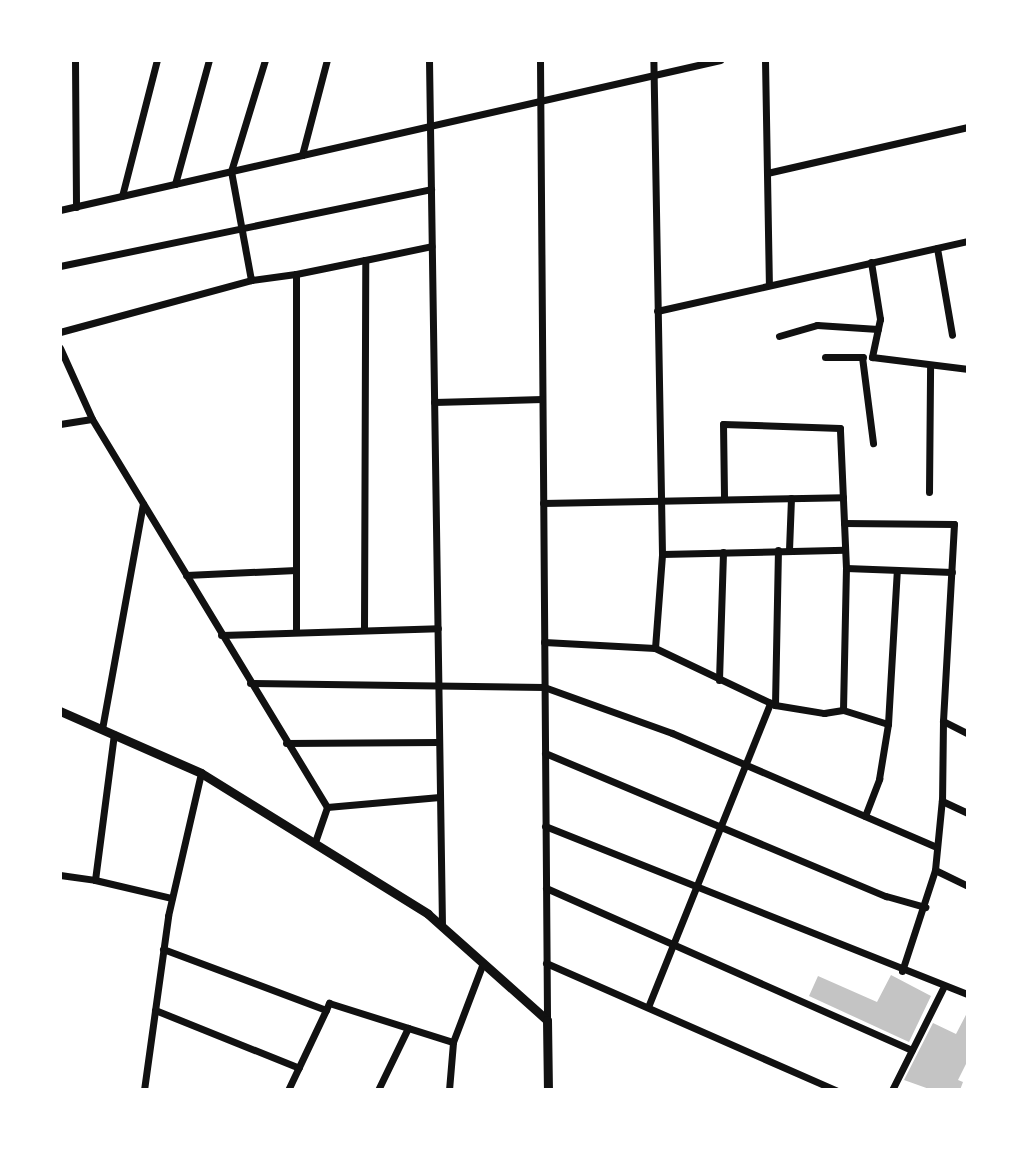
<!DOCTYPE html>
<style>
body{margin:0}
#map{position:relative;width:1028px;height:1150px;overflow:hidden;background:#fff;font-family:"Sofia Sans Condensed",sans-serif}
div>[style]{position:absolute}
.building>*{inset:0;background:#c4c4c4}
.minor>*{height:7px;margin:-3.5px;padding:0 3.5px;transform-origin:3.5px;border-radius:3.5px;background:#111}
.tertiary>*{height:9px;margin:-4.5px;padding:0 4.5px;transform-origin:4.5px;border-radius:4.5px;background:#111}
span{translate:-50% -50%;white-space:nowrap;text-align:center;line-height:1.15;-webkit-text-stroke:7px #fff;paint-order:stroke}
.frame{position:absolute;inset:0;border:62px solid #fff;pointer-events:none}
</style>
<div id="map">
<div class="building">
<i style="clip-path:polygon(891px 975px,931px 996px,909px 1042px,809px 996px,818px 976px,877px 1002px)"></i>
<i style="clip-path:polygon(968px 1011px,968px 1060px,958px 1080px,963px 1082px,960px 1090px,932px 1090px,904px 1080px,933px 1023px,956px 1034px)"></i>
</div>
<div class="minor">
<i style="left:75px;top:60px;width:147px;rotate:89.6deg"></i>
<i style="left:265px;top:60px;width:116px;rotate:107deg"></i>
<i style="left:231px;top:171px;width:111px;rotate:79.6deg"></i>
<i style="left:251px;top:280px;width:45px;rotate:-7.6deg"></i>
<i style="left:429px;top:60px;width:867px;rotate:89.14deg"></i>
<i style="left:540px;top:60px;width:960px;rotate:89.58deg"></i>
<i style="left:765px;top:60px;width:225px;rotate:89deg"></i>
<i style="left:302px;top:155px;width:98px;rotate:-75.3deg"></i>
<i style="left:767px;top:173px;width:206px;rotate:-12.9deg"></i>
<i style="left:175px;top:184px;width:129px;rotate:-74.7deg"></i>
<i style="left:122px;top:196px;width:140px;rotate:-75.6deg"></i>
<i style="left:60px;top:210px;width:677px;rotate:-12.8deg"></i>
<i style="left:937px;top:248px;width:88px;rotate:80.2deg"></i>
<i style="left:871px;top:262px;width:58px;rotate:81deg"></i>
<i style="left:880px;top:319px;width:39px;rotate:102deg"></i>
<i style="left:872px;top:357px;width:97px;rotate:7.1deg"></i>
<i style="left:60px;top:266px;width:379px;rotate:-11.7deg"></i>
<i style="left:657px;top:311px;width:319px;rotate:-12.7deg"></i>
<i style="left:60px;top:332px;width:198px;rotate:-15.2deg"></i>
<i style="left:779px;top:336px;width:40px;rotate:-16deg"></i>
<i style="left:817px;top:325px;width:61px;rotate:3.8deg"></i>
<i style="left:60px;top:348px;width:78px;rotate:65.7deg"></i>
<i style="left:825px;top:357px;width:38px"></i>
<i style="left:862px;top:357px;width:87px;rotate:82.7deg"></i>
<i style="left:434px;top:402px;width:108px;rotate:-1.6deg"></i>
<i style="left:60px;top:424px;width:32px;rotate:-9deg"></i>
<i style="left:92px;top:419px;width:454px;rotate:58.8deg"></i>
<i style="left:327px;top:807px;width:113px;rotate:-5.1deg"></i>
<i style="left:929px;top:492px;width:127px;rotate:-89.5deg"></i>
<i style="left:543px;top:503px;width:300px;rotate:-1.1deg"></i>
<i style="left:844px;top:523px;width:110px;rotate:0.5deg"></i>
<i style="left:954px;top:524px;width:197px;rotate:93.2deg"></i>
<i style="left:943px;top:721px;width:28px;rotate:27deg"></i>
<i style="left:789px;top:550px;width:52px;rotate:-87.8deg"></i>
<i style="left:662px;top:554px;width:183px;rotate:-1.3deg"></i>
<i style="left:846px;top:568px;width:106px;rotate:2.2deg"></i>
<i style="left:186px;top:575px;width:110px;rotate:-2.6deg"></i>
<i style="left:364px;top:630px;width:370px;rotate:-89.8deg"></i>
<i style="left:365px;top:260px;width:68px;rotate:-11.8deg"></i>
<i style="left:296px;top:632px;width:358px;rotate:-90deg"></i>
<i style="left:296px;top:274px;width:70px;rotate:-11.5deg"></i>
<i style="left:221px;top:635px;width:217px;rotate:-1.8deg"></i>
<i style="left:544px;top:642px;width:111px;rotate:3.1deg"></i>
<i style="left:655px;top:648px;width:94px;rotate:-85.7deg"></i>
<i style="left:662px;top:554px;width:494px;rotate:-91deg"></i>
<i style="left:655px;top:648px;width:133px;rotate:25.4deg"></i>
<i style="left:775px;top:705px;width:50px;rotate:9.3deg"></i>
<i style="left:824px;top:713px;width:19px;rotate:-9deg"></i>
<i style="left:843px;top:710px;width:142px;rotate:-88.8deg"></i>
<i style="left:846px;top:568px;width:140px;rotate:-92.5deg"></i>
<i style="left:840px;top:428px;width:117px;rotate:-178deg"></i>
<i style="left:723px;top:424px;width:75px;rotate:89.2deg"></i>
<i style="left:719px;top:680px;width:128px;rotate:-88.2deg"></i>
<i style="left:250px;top:683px;width:294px;rotate:0.8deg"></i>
<i style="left:544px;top:687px;width:136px;rotate:19.8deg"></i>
<i style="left:672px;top:733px;width:288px;rotate:23.3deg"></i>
<i style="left:775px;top:705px;width:155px;rotate:-88.9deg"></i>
<i style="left:843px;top:710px;width:47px;rotate:17.3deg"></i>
<i style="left:943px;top:721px;width:80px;rotate:90.7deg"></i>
<i style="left:942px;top:801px;width:29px;rotate:25deg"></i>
<i style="left:102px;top:729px;width:229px;rotate:-79.7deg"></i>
<i style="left:286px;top:743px;width:153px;rotate:-0.4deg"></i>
<i style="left:545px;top:753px;width:370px;rotate:22.8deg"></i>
<i style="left:886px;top:896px;width:41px;rotate:15.8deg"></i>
<i style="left:865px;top:816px;width:40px;rotate:-69deg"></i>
<i style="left:879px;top:779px;width:56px;rotate:-80.7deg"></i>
<i style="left:888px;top:724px;width:154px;rotate:-86.7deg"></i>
<i style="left:545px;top:826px;width:455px;rotate:21.7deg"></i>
<i style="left:315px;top:842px;width:37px;rotate:-71deg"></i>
<i style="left:935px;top:870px;width:37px;rotate:26deg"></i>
<i style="left:60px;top:875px;width:35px;rotate:8deg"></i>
<i style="left:95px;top:880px;width:147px;rotate:-82.6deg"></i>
<i style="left:95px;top:880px;width:79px;rotate:13.2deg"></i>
<i style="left:546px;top:888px;width:400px;rotate:23.9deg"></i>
<i style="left:163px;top:949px;width:174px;rotate:20.5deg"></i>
<i style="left:326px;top:1010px;width:89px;rotate:115.4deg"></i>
<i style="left:546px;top:963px;width:317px;rotate:23.7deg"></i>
<i style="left:902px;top:971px;width:106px;rotate:-71.9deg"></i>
<i style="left:935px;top:870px;width:71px;rotate:-84.4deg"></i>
<i style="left:648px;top:1007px;width:328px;rotate:-68.1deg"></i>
<i style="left:155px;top:1010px;width:155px;rotate:21.9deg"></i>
<i style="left:326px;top:1010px;width:8px;rotate:-67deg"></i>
<i style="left:329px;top:1003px;width:130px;rotate:17.5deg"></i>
<i style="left:453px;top:1042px;width:85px;rotate:-69.2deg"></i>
<i style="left:144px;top:1090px;width:176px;rotate:-82.1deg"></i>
<i style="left:168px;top:916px;width:147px;rotate:-77deg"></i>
<i style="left:378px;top:1090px;width:69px;rotate:-64.2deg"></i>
<i style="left:449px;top:1090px;width:48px;rotate:-85.2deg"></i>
<i style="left:892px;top:1090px;width:116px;rotate:-63.4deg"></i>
</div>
<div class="tertiary">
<i style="left:60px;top:711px;width:154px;rotate:23.7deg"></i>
<i style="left:201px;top:773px;width:267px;rotate:31.8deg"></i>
<i style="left:428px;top:914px;width:159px;rotate:41.7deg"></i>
<i style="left:547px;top:1020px;width:70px;rotate:89.2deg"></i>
</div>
<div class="frame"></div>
</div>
